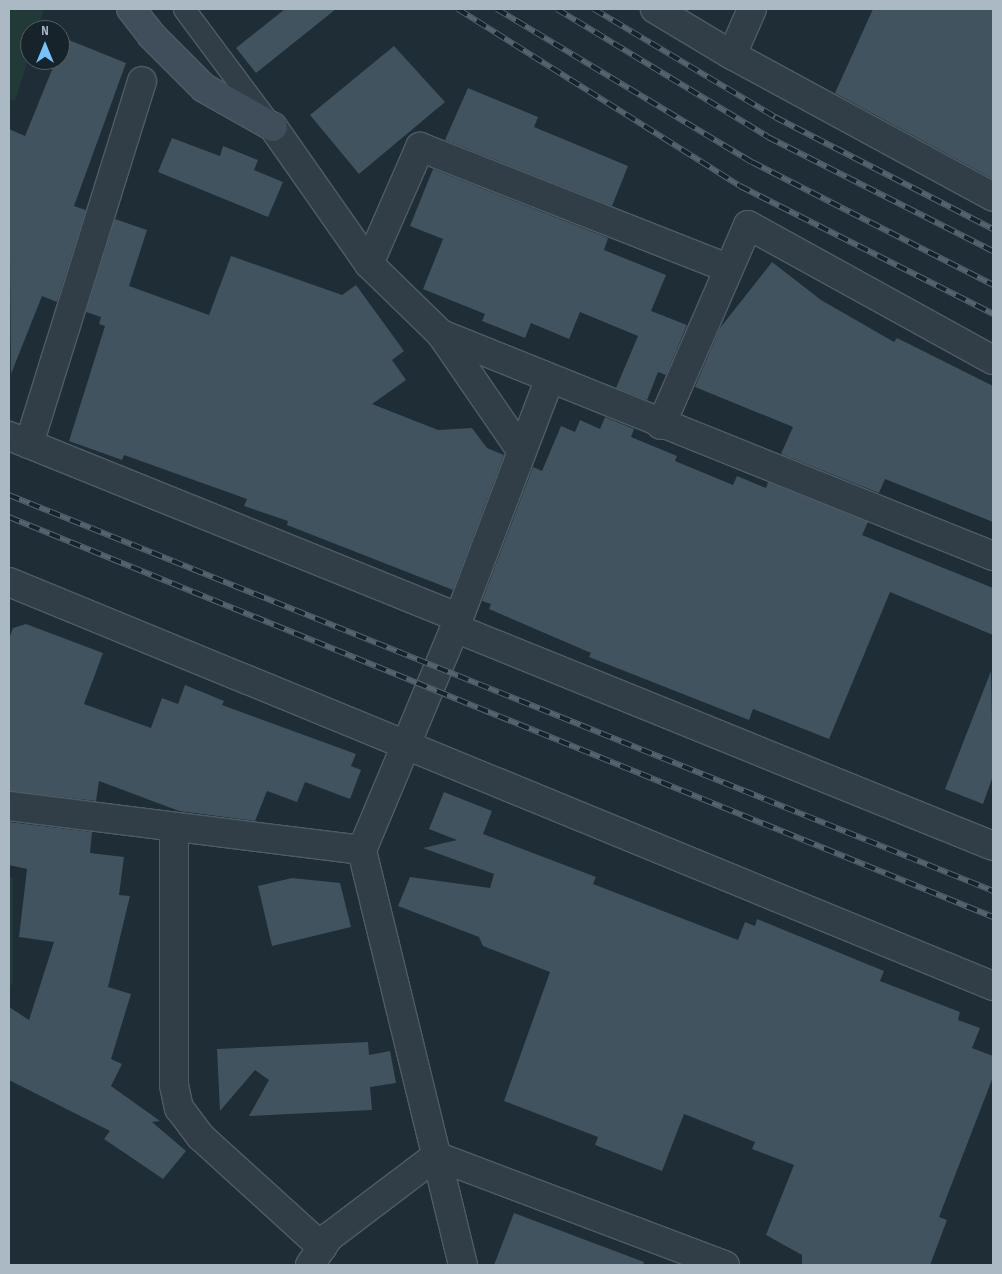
<!DOCTYPE html>
<style>
body{margin:0}
#map{position:relative;width:1002px;height:1274px;overflow:hidden;background:#1e2d36;font-family:"Sofia Sans Condensed",sans-serif}
div>[style]{position:absolute}
.green>*{inset:0;background:#213a37}
.building>*{inset:0;background:#41535f}
.roads{filter:drop-shadow(1px 0 #4f5c65) drop-shadow(-1px 0 #4f5c65) drop-shadow(0 1px #4f5c65) drop-shadow(0 -1px #4f5c65)}
.lane>*{height:21px;margin:-10.5px;padding:0 10.5px;transform-origin:10.5px;border-radius:10.5px;background:#323e47}
.street>*{height:28px;margin:-14px;padding:0 14px;transform-origin:14px;border-radius:14px;background:#323e47}
.secondary>*{height:28px;margin:-14px;padding:0 14px;transform-origin:14px;border-radius:14px;background:#3f4e5a}
.rail>*{height:5.5px;margin-top:-2.75px;transform-origin:0;background:repeating-linear-gradient(90deg,#17232b 0 11px,#53636f 0 22px);box-sizing:border-box;border-block:1px solid #53636f}
span{translate:-50% -50%;white-space:nowrap;text-align:center;line-height:1.15;-webkit-text-stroke:4px #17232b;paint-order:stroke}
.frame{position:absolute;inset:0;border:10px solid #abb9c4;pointer-events:none}
.north{position:absolute;left:20px;top:20px;width:50px;height:50px;box-sizing:border-box;background:#17232b;border:1px solid #525f68;border-radius:50%;rotate:0deg;font-size:14px;font-weight:700;line-height:20px;text-align:center;color:#abb9c4}
.north::after{content:'';display:block;margin:auto;width:18px;height:22px;background:#78c2fc;clip-path:polygon(50% 0,100% 100%,50% 72%,0 100%)}
</style>
<div id="map">
<div class="green">
<i style="clip-path:polygon(9px 9px,44px 9px,38px 30px,30px 30px,30px 54px,15px 101px,9px 99px)"></i>
<i style="clip-path:polygon(9px 876px,13px 878px,13px 982px,9px 989px)"></i>
</div>
<div class="building">
<i style="clip-path:polygon(285px 9px,336px 9px,256px 73px,236px 48px)"></i>
<i style="clip-path:polygon(873px 9px,993px 9px,993px 179px,835px 93px)"></i>
<i style="clip-path:polygon(64px 38px,126px 63px,74px 206px,86px 210px,57px 302px,42px 296px,11px 374px,9px 129px,25px 136px,56px 60px,60px 60px)"></i>
<i style="clip-path:polygon(394px 46px,445px 102px,359px 174px,310px 115px)"></i>
<i style="clip-path:polygon(468px 88px,538px 117px,534px 127px,628px 166px,612px 206px,445px 140px)"></i>
<i style="clip-path:polygon(172px 138px,220px 156px,223px 146px,258px 160px,254px 170px,283px 182px,268px 217px,158px 172px)"></i>
<i style="clip-path:polygon(433px 169px,608px 238px,604px 250px,666px 275px,651px 311px,687px 325px,666px 375px,658px 372px,647px 400px,616px 388px,638px 336px,580px 312px,569px 339px,531px 323px,525px 338px,482px 321px,485px 314px,423px 289px,443px 239px,410px 226px)"></i>
<i style="clip-path:polygon(115px 219px,147px 230px,129px 286px,209px 315px,231px 256px,342px 295px,356px 285px,404px 351px,392px 360px,406px 380px,372px 404px,438px 430px,472px 428px,487px 448px,504px 455px,453px 590px,287px 525px,288px 521px,244px 506px,247px 499px,124px 455px,122px 460px,69px 441px,105px 326px,99px 324px,101px 317px,86px 312px)"></i>
<i style="clip-path:polygon(772px 262px,821px 300px,894px 342px,897px 338px,993px 386px,993px 522px,885px 479px,879px 493px,781px 454px,793px 427px,695px 387px,720px 328px)"></i>
<i style="clip-path:polygon(605px 417px,634px 429px,631px 437px,677px 456px,675px 461px,733px 485px,737px 476px,766px 488px,768px 482px,868px 522px,862px 535px,993px 588px,993px 635px,890px 592px,829px 739px,753px 709px,749px 720px,589px 657px,591px 653px,489px 609px,491px 604px,482px 601px,533px 467px,542px 471px,561px 426px,575px 432px,580px 420px,600px 429px)"></i>
<i style="clip-path:polygon(26px 624px,103px 653px,84px 704px,151px 728px,162px 698px,178px 704px,185px 685px,224px 701px,222px 705px,356px 754px,351px 766px,361px 770px,350px 799px,305px 782px,297px 802px,267px 791px,255px 821px,179px 811px,99px 781px,96px 801px,9px 791px,9px 639px,13px 628px)"></i>
<i style="clip-path:polygon(991px 671px,993px 776px,983px 804px,945px 789px)"></i>
<i style="clip-path:polygon(444px 792px,492px 811px,483px 834px,596px 877px,593px 884px,738px 940px,745px 922px,755px 926px,757px 919px,884px 971px,880px 981px,960px 1012px,958px 1020px,980px 1028px,972px 1048px,993px 1056px,993px 1077px,939px 1217px,947px 1220px,930px 1265px,802px 1265px,802px 1255px,766px 1235px,794px 1165px,752px 1149px,755px 1142px,684px 1114px,662px 1171px,595px 1145px,598px 1137px,504px 1101px,550px 972px,483px 946px,479px 937px,398px 906px,410px 877px,490px 888px,494px 874px,423px 848px,457px 840px,429px 829px)"></i>
<i style="clip-path:polygon(9px 822px,92px 832px,90px 853px,124px 857px,119px 895px,130px 896px,108px 987px,131px 994px,111px 1059px,122px 1064px,111px 1086px,160px 1121px,152px 1122px,186px 1151px,163px 1179px,104px 1139px,110px 1131px,9px 1080px,9px 1007px,29px 1020px,54px 942px,19px 937px,27px 869px,9px 865px)"></i>
<i style="clip-path:polygon(292px 878px,340px 883px,351px 927px,272px 946px,258px 886px)"></i>
<i style="clip-path:polygon(368px 1042px,369px 1055px,390px 1051px,396px 1083px,370px 1087px,372px 1110px,249px 1116px,269px 1080px,255px 1070px,220px 1111px,217px 1049px)"></i>
<i style="clip-path:polygon(514px 1213px,644px 1262px,643px 1265px,494px 1265px)"></i>
</div>
<div class="roads">
<div class="lane">
<i style="left:184px;top:9px;width:142px;rotate:53.3deg"></i>
</div>
<div class="street">
<i style="left:655px;top:9px;width:90px;rotate:30.9deg"></i>
<i style="left:732px;top:55px;width:297px;rotate:28.5deg"></i>
<i style="left:732px;top:55px;width:50px;rotate:-66.5deg"></i>
<i style="left:273px;top:127px;width:167px;rotate:55deg"></i>
<i style="left:369px;top:264px;width:100px;rotate:44.2deg"></i>
<i style="left:441px;top:334px;width:595px;rotate:21.91deg"></i>
<i style="left:369px;top:264px;width:128px;rotate:-66.4deg"></i>
<i style="left:420px;top:147px;width:330px;rotate:21.5deg"></i>
<i style="left:441px;top:334px;width:140px;rotate:55.5deg"></i>
<i style="left:661px;top:425px;width:218px;rotate:-66.5deg"></i>
<i style="left:748px;top:225px;width:280px;rotate:28.9deg"></i>
<i style="left:9px;top:436px;width:484px;rotate:22deg"></i>
<i style="left:29px;top:444px;width:380px;rotate:-72.7deg"></i>
<i style="left:9px;top:582px;width:1064px;rotate:22.32deg"></i>
<i style="left:455px;top:628px;width:580px;rotate:22.06deg"></i>
<i style="left:9px;top:806px;width:356px;rotate:7.1deg"></i>
<i style="left:174px;top:828px;width:257px;rotate:90deg"></i>
<i style="left:174px;top:1085px;width:24px;rotate:78deg"></i>
<i style="left:179px;top:1108px;width:36px;rotate:53deg"></i>
<i style="left:201px;top:1137px;width:164px;rotate:42.3deg"></i>
<i style="left:310px;top:1265px;width:34px;rotate:-56deg"></i>
<i style="left:329px;top:1237px;width:134px;rotate:-37.1deg"></i>
<i style="left:436px;top:1156px;width:309px;rotate:20.7deg"></i>
<i style="left:463px;top:1265px;width:427px;rotate:-103.7deg"></i>
<i style="left:362px;top:850px;width:241px;rotate:-67.3deg"></i>
<i style="left:455px;top:628px;width:267px;rotate:-69.2deg"></i>
</div>
<div class="secondary">
<i style="left:131px;top:9px;width:33px;rotate:52deg"></i>
<i style="left:151px;top:35px;width:75px;rotate:45deg"></i>
<i style="left:204px;top:88px;width:79px;rotate:29.5deg"></i>
</div>
</div>
<div class="rail">
<i style="left:458px;top:9px;width:333px;rotate:32.1deg"></i>
<i style="left:740px;top:186px;width:284px;rotate:26.8deg"></i>
<i style="left:497px;top:9px;width:297px;rotate:31deg"></i>
<i style="left:752px;top:162px;width:271px;rotate:27deg"></i>
<i style="left:557px;top:9px;width:247px;rotate:31.2deg"></i>
<i style="left:768px;top:137px;width:252px;rotate:26.9deg"></i>
<i style="left:594px;top:9px;width:211px;rotate:30.8deg"></i>
<i style="left:775px;top:117px;width:245px;rotate:27.2deg"></i>
<i style="left:9px;top:495px;width:1061px;rotate:21.92deg"></i>
<i style="left:9px;top:517px;width:1062px;rotate:22.12deg"></i>
</div>
<div class="frame"></div>
<div class="north">N</div>
</div>
